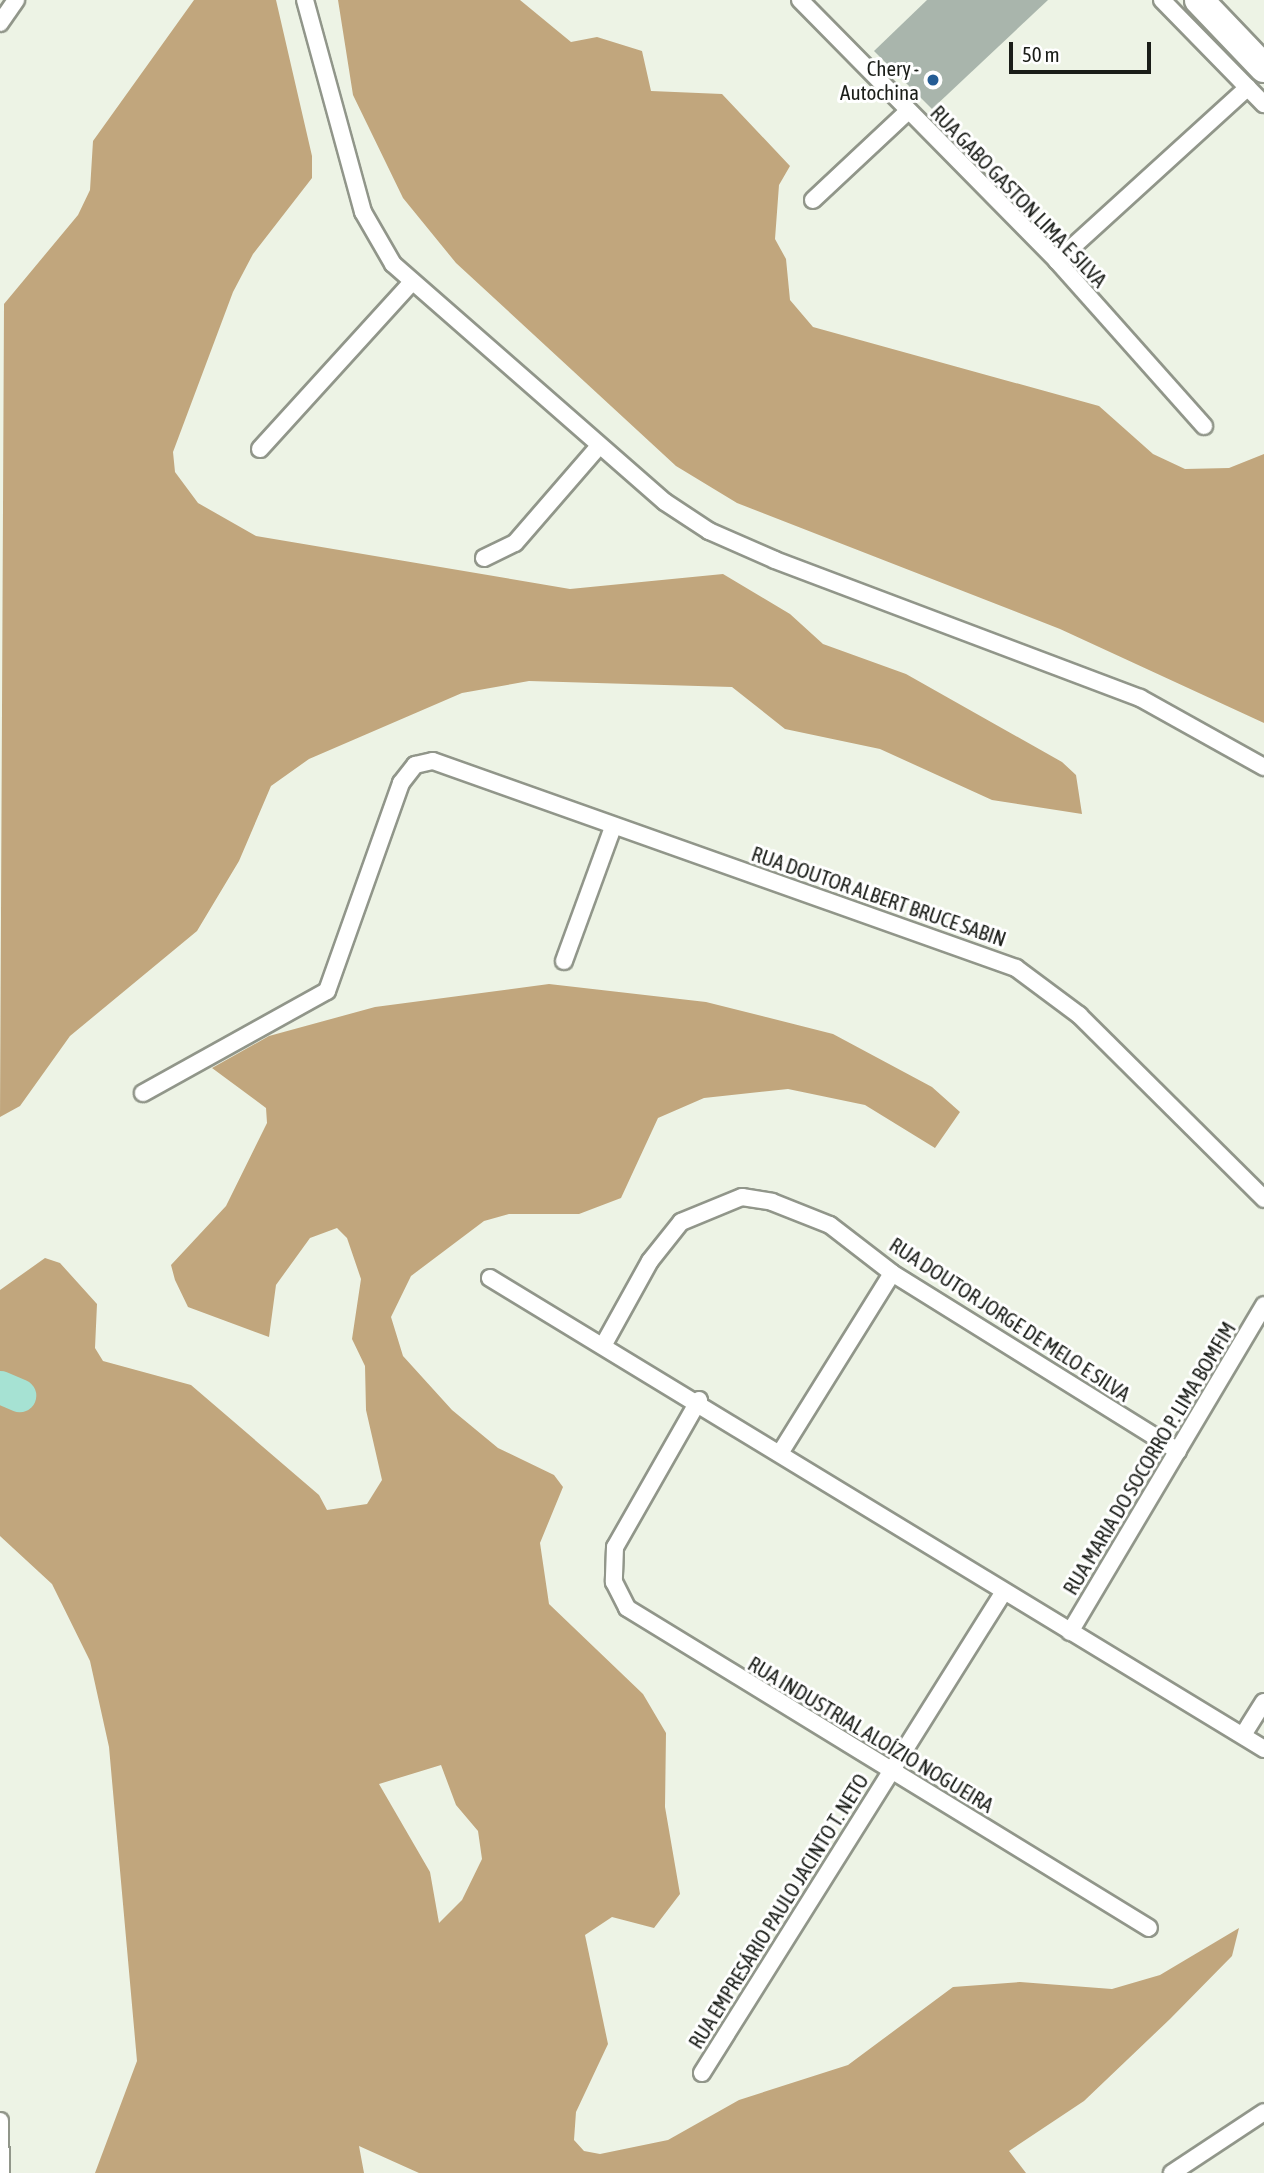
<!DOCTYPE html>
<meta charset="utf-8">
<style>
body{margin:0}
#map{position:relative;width:1264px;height:2173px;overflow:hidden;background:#edf3e5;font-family:"Asap Condensed",sans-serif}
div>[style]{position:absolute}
.forest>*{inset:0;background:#c1a67d}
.river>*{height:33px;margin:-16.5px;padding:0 16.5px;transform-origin:16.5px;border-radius:16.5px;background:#a6e2d3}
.building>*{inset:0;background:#a9b5ac}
.roads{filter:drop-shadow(2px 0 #91968a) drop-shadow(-2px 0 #91968a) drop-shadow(0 2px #91968a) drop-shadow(0 -2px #91968a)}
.street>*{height:16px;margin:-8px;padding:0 8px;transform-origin:8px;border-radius:8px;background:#fff}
.highway>*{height:28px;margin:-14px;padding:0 14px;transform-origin:14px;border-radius:14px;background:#fff}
.dots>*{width:19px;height:19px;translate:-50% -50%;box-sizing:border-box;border:4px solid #fff;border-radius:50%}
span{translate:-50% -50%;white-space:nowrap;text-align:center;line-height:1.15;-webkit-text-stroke:6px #fff;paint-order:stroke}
.poi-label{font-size:21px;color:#1a1d18}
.right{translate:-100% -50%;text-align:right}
.street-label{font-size:21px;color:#1a1d18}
.scale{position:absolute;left:1009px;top:42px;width:142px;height:32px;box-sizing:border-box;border:4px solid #1a1d18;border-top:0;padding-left:9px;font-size:21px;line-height:24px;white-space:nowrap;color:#1a1d18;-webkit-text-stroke:5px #fff;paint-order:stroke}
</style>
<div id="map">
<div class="forest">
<i style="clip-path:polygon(194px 0,276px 0,312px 156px,312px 178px,253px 254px,233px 292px,173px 452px,175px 472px,198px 503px,256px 536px,570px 589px,723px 574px,790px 614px,823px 644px,906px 674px,1062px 762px,1076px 775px,1082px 814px,992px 800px,880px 749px,785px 729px,732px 687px,529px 681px,462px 693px,309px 759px,271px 786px,239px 861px,197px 931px,70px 1036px,20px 1106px,0 1117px,4px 304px,78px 215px,90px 190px,93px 141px)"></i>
<i style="clip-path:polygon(338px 0,520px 0,571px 42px,597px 37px,642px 51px,651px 91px,722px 94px,790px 166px,779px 185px,775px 239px,786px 259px,790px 300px,813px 327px,1099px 406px,1153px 454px,1185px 469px,1229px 468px,1264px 454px,1264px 723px,1060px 629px,737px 503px,676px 466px,456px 263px,403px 198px,353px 95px)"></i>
<i style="clip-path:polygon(evenodd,549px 984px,706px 1002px,833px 1034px,932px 1087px,960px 1112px,935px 1148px,865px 1105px,788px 1089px,704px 1098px,658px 1118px,621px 1198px,579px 1214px,509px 1214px,484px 1221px,411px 1276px,391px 1317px,403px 1356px,452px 1410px,498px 1448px,554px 1475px,563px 1487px,540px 1543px,549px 1604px,643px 1694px,666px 1733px,665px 1807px,680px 1894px,654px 1928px,612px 1917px,585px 1935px,608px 2044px,576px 2112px,574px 2140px,584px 2151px,600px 2154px,668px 2140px,739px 2100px,848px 2065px,953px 1987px,1020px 1982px,1112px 1989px,1160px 1975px,1239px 1928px,1232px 1956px,1170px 2019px,1084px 2101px,1009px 2151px,1026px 2173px,419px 2173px,359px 2146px,364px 2173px,95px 2173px,137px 2061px,109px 1747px,90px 1661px,52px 1584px,0 1536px,0 1290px,45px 1258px,60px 1263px,97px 1304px,95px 1348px,103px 1361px,191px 1385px,319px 1495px,327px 1510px,367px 1504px,382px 1480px,366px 1410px,365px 1366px,352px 1339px,361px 1279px,347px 1238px,337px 1228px,310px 1238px,276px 1285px,269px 1337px,188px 1307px,175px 1280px,171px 1265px,226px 1206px,267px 1123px,266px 1108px,212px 1068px,269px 1036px,375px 1007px,549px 984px,441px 1765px,456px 1805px,478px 1831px,482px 1859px,462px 1900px,439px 1923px,430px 1872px,379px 1784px,441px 1765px)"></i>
</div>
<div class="river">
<i style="left:0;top:1387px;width:21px;rotate:23deg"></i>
</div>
<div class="building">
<i style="clip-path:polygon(927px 0,1048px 0,932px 109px,874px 51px)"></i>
</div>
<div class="roads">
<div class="street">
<i style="left:305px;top:0;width:220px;rotate:74.7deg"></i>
<i style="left:363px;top:212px;width:60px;rotate:60deg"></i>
<i style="left:393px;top:264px;width:361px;rotate:41.2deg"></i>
<i style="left:665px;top:502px;width:53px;rotate:33.4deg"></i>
<i style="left:709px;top:531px;width:72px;rotate:23.7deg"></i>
<i style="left:775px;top:560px;width:390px;rotate:20.7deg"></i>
<i style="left:1140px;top:698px;width:142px;rotate:29.1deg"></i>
<i style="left:800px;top:0;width:366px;rotate:45.4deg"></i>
<i style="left:1057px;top:261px;width:221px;rotate:48.3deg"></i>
<i style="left:1162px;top:0;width:146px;rotate:45.6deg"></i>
<i style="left:0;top:23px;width:28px;rotate:-55deg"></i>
<i style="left:813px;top:200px;width:129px;rotate:-43.1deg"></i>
<i style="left:1057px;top:261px;width:258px;rotate:-42.3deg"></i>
<i style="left:260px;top:449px;width:224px;rotate:-47.7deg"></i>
<i style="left:484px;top:558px;width:34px;rotate:-26deg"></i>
<i style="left:515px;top:543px;width:128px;rotate:-49.1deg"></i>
<i style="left:564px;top:961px;width:143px;rotate:-69.9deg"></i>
<i style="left:143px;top:1093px;width:210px;rotate:-29deg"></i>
<i style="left:327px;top:991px;width:221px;rotate:-70.4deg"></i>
<i style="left:401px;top:783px;width:23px;rotate:-52deg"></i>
<i style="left:415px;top:765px;width:18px;rotate:-13deg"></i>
<i style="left:433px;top:761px;width:619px;rotate:19.55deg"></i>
<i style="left:1016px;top:968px;width:79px;rotate:36.7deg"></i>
<i style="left:1079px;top:1015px;width:261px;rotate:44.8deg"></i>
<i style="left:490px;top:1278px;width:906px;rotate:31.32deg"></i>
<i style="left:604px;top:1344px;width:95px;rotate:-61deg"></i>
<i style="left:650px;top:1261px;width:50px;rotate:-51.5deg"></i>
<i style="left:681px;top:1222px;width:66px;rotate:-22.3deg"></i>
<i style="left:742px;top:1197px;width:30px;rotate:9deg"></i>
<i style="left:772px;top:1202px;width:62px;rotate:21.6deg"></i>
<i style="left:830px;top:1225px;width:78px;rotate:37.7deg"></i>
<i style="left:892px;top:1273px;width:337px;rotate:31.9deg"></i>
<i style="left:699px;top:1400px;width:169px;rotate:119.7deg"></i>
<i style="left:615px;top:1547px;width:35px;rotate:92deg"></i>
<i style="left:614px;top:1582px;width:29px;rotate:63deg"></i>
<i style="left:627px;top:1608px;width:612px;rotate:31.51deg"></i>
<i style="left:782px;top:1450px;width:208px;rotate:-58.1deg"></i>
<i style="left:1070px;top:1632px;width:380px;rotate:-59.3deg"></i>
<i style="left:1243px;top:1735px;width:39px;rotate:-58deg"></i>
<i style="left:702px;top:2073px;width:567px;rotate:-57.91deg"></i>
<i style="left:0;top:2121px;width:52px;rotate:88.9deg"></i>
<i style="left:1172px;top:2173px;width:110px;rotate:-33.5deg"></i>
</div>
<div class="highway">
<i style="left:1199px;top:0;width:94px;rotate:46.3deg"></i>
</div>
</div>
<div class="dots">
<i style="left:933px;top:80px;background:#245c94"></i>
</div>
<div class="poi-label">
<span class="right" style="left:919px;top:80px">Chery -<br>Autochina</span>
</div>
<div class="street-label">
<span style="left:1019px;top:196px;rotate:46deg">RUA GABO GASTON LIMA E SILVA</span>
<span style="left:879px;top:896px;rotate:19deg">RUA DOUTOR ALBERT BRUCE SABIN</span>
<span style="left:1010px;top:1319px;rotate:33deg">RUA DOUTOR JORGE DE MELO E SILVA</span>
<span style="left:1149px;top:1458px;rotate:-59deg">RUA MARIA DO SOCORRO P. LIMA BOMFIM</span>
<span style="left:871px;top:1734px;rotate:31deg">RUA INDUSTRIAL ALOÍZIO NOGUEIRA</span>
<span style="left:778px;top:1911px;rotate:-58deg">RUA EMPRESÁRIO PAULO JACINTO T. NETO</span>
</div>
<div class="scale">50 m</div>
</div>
